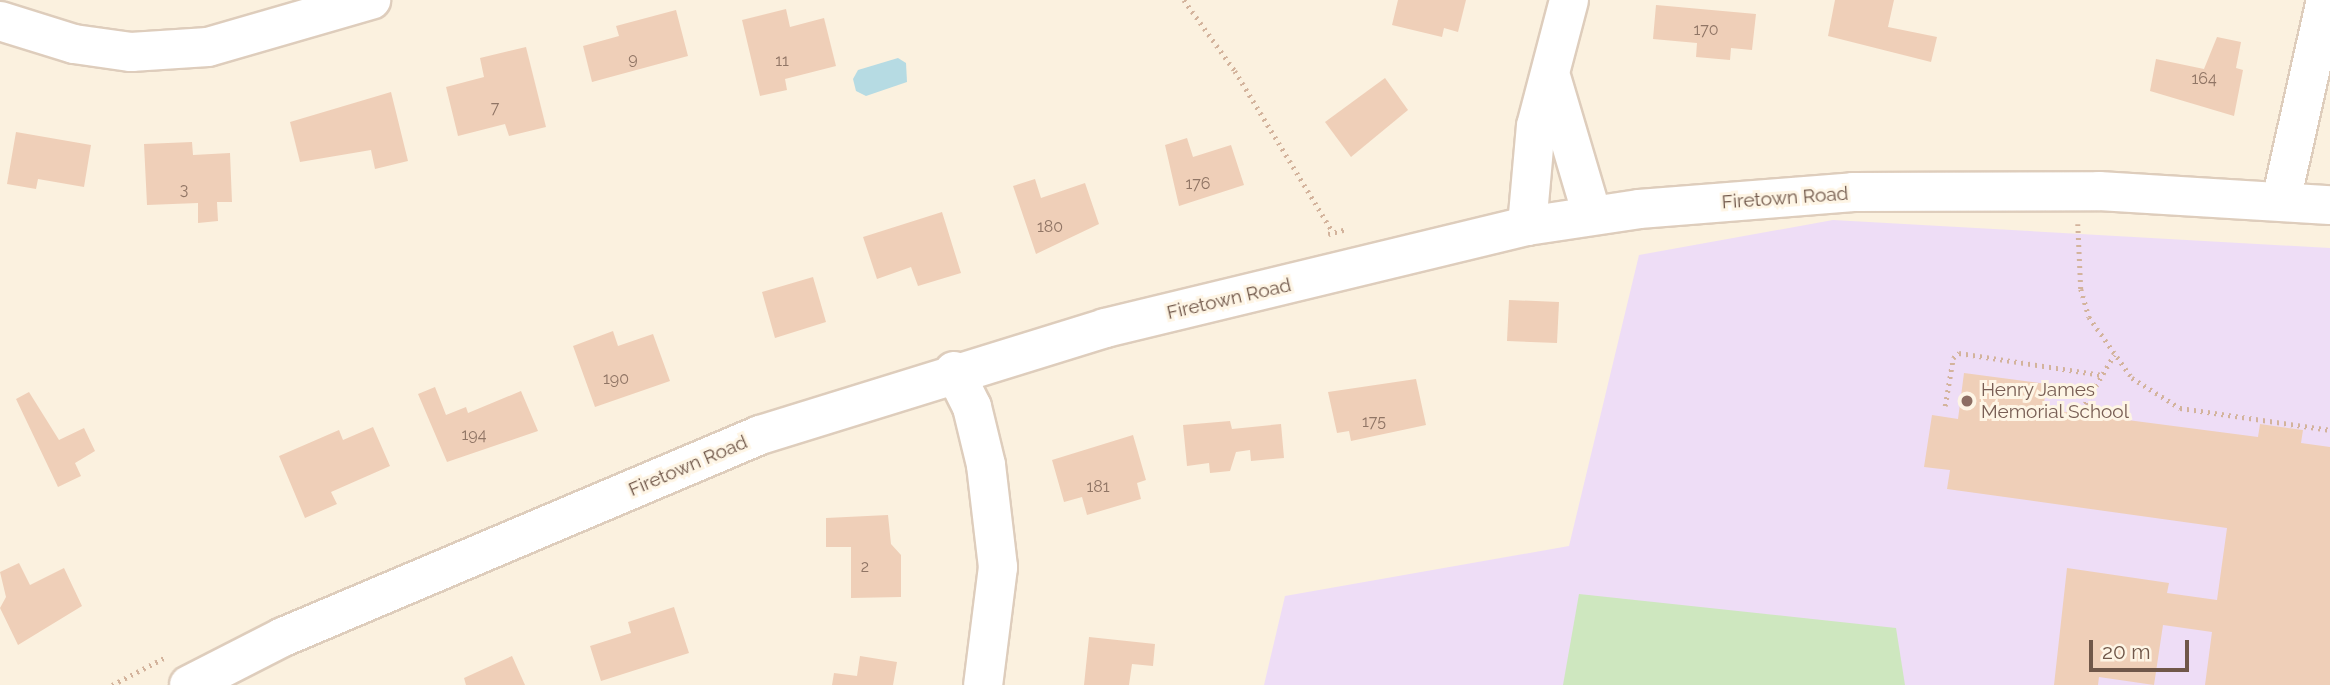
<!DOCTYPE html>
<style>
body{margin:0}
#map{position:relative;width:2330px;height:685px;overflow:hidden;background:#fbf1df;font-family:Raleway,sans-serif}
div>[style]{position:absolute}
.education>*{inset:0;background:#eeddf6}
.green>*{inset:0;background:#cee7bf}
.water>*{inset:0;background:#b6dbe3}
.building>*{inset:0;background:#efcfb8}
.path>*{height:4.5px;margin-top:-2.25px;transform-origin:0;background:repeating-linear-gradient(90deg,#d3b39c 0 2px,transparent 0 7px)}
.roads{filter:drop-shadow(2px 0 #decdbc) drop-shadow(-2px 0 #decdbc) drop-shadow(0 2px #decdbc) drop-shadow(0 -2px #decdbc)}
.minor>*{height:38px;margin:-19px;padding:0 19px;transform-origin:19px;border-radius:19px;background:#fff}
.dots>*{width:19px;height:19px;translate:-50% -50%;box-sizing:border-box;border:4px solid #fef5e5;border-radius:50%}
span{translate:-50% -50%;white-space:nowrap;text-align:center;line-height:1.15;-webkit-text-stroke:6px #fef5e5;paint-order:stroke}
.number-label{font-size:16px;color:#907565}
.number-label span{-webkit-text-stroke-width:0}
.street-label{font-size:19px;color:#705749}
.education-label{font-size:19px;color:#785e54}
.left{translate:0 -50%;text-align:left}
.scale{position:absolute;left:2089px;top:640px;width:100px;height:32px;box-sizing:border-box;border:4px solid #705749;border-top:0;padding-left:9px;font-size:21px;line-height:24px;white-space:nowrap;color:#705749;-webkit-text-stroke:5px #fef5e5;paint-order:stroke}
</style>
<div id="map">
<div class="education">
<i style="clip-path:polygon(1833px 220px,2330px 248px,2330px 685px,1264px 685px,1285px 596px,1569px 546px,1639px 255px)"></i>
</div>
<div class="green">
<i style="clip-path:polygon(1579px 594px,1896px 628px,1905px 685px,1563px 685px)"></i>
</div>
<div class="water">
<i style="clip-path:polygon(898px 58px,906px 63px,907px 82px,866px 96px,856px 91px,853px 79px,858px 70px)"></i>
</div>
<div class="building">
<i style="clip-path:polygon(1398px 0,1466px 0,1458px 32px,1444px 28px,1442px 37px,1392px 25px)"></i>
<i style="clip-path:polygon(1835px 0,1894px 0,1888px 27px,1937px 37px,1931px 62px,1828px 36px)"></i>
<i style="clip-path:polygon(1656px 5px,1756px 14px,1752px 50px,1731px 48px,1730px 60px,1696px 57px,1697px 43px,1653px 39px)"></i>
<i style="clip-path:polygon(786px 9px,790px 27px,824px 18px,836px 66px,785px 79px,787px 90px,760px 96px,742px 20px)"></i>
<i style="clip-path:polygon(676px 10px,688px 56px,592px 82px,583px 46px,619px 36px,616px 26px)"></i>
<i style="clip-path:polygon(2217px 37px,2241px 42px,2236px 68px,2243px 70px,2234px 116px,2150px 91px,2156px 59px,2204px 69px)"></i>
<i style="clip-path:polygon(526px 47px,546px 127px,509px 136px,505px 124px,458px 136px,446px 87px,484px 77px,480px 58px)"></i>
<i style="clip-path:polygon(1385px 78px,1408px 110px,1351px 157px,1325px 122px)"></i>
<i style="clip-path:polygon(391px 92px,408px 161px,375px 169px,371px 150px,300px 162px,290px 122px)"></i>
<i style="clip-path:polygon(16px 132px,91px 145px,84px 187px,38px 179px,36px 189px,7px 184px)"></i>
<i style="clip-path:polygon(1187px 138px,1193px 157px,1231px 145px,1244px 185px,1179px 206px,1165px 145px)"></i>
<i style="clip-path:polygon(192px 142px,193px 155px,230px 153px,232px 202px,217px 202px,218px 221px,198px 223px,198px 203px,147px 205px,144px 144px)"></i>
<i style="clip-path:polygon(1035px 179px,1041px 198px,1085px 183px,1099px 224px,1036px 254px,1013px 186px)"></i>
<i style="clip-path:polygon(942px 212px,961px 273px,918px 286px,911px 267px,877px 279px,863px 237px)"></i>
<i style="clip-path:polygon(813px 277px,826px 322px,775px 338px,762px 292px)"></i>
<i style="clip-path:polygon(1509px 300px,1559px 302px,1557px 343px,1507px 341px)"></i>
<i style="clip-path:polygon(613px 331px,618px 346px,653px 334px,670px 381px,595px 407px,573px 346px)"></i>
<i style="clip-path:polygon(1964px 373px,2047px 384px,2043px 409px,2258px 437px,2260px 424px,2303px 430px,2301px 443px,2330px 447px,2330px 685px,2205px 685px,2212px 632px,2163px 625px,2154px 685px,2099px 677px,2098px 685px,2054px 685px,2067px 568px,2169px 583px,2167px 593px,2217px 600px,2227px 528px,1947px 489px,1950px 470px,1924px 467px,1932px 415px,1958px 419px)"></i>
<i style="clip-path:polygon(1416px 379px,1426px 425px,1351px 441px,1349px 431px,1337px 433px,1328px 392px)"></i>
<i style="clip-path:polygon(435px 387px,446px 415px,466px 407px,468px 413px,521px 391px,538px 431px,447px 462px,418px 394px)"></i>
<i style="clip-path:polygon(29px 392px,59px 440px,84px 428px,95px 451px,75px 463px,81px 476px,58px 487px,16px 399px)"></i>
<i style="clip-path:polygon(1230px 421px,1232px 429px,1281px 424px,1284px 458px,1251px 461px,1250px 450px,1236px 452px,1230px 471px,1210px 473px,1209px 463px,1187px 466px,1183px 425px)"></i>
<i style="clip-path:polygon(373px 427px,390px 466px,331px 492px,337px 504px,305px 518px,279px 456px,339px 430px,343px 440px)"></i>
<i style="clip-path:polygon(1133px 435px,1146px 480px,1137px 483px,1141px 499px,1087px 515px,1082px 497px,1064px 502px,1052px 460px)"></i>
<i style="clip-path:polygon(888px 515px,891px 544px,901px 555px,901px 597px,851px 598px,851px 547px,826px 547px,826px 518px)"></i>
<i style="clip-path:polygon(19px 563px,30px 585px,64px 568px,82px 606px,18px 645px,0 608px,6px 597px,0 572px)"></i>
<i style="clip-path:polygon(674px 607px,689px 653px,601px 681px,590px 646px,631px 633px,628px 622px)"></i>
<i style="clip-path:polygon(1089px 637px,1155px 644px,1153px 666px,1132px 664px,1129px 685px,1084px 685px)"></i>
<i style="clip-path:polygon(512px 656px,525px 685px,466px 685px,464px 678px)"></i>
<i style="clip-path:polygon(860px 656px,897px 662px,893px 685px,832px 685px,834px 673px,857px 676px)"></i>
</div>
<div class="path">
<i style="left:1184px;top:0;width:87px;rotate:54.3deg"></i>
<i style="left:1235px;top:71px;width:188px;rotate:58.7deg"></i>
<i style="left:2078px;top:224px;width:65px;rotate:87.4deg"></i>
<i style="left:2081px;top:289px;width:29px;rotate:74deg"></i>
<i style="left:2089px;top:317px;width:75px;rotate:54.8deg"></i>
<i style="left:2132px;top:378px;width:57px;rotate:32deg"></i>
<i style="left:2180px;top:408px;width:152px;rotate:8.3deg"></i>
<i style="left:1328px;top:234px;width:20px;rotate:-15deg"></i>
<i style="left:2085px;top:404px;width:57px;rotate:-59.4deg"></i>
<i style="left:1945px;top:406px;width:49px;rotate:-80.5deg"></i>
<i style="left:1953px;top:358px;width:8px;rotate:-40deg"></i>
<i style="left:1959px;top:353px;width:145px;rotate:8.7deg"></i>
<i style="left:112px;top:685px;width:59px;rotate:-27.4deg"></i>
</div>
<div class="roads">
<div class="minor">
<i style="left:0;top:21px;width:77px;rotate:17.3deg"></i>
<i style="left:74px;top:44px;width:58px;rotate:8deg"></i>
<i style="left:131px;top:52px;width:77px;rotate:-3.7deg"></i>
<i style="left:208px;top:47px;width:170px;rotate:-16.1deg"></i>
<i style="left:1552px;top:80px;width:141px;rotate:73.5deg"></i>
<i style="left:2281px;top:201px;width:206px;rotate:-77.4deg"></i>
<i style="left:1527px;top:226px;width:100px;rotate:-84.9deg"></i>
<i style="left:1536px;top:126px;width:130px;rotate:-75.3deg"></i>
<i style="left:954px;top:371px;width:40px;rotate:63.4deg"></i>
<i style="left:972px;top:407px;width:60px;rotate:76.4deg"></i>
<i style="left:986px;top:465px;width:103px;rotate:83.3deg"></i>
<i style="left:998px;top:567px;width:119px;rotate:97.2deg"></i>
<i style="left:189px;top:685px;width:106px;rotate:-27.1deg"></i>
<i style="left:283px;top:637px;width:518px;rotate:-22.95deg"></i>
<i style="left:760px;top:435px;width:361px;rotate:-17.2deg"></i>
<i style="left:1105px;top:328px;width:434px;rotate:-13.6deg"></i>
<i style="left:1527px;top:226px;width:113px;rotate:-8.6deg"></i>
<i style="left:1639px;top:209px;width:215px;rotate:-4.5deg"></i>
<i style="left:1853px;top:192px;width:246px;rotate:-0.2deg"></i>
<i style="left:2099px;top:191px;width:231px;rotate:3.5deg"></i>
</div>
</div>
<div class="dots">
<i style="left:1967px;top:401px;background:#8d6e63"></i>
</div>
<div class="number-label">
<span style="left:1706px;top:30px">170</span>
<span style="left:633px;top:59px">9</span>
<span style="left:782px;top:61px">11</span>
<span style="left:2204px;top:79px">164</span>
<span style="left:495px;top:108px">7</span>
<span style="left:1198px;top:184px">176</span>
<span style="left:184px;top:190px">3</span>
<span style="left:1050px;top:227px">180</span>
<span style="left:616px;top:379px">190</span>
<span style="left:1374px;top:422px">175</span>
<span style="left:474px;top:435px">194</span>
<span style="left:1098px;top:487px">181</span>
<span style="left:865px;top:567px">2</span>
</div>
<div class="street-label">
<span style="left:1785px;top:198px;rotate:-4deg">Firetown Road</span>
<span style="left:1229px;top:299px;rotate:-13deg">Firetown Road</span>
<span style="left:688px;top:466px;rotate:-23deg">Firetown Road</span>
</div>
<div class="education-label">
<span class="left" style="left:1981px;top:401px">Henry James<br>Memorial School</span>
</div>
<div class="scale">20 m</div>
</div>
